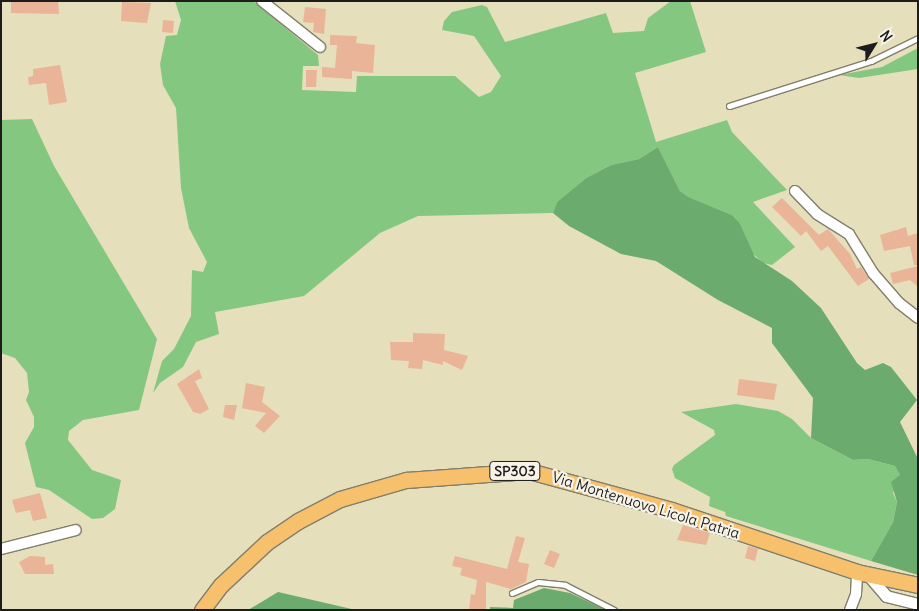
<!DOCTYPE html>
<style>
body{margin:0}
#map{position:relative;width:919px;height:611px;overflow:hidden;background:#e6dfbb;font-family:Delius,sans-serif}
div>[style]{position:absolute}
.green>*{inset:0;background:#84c780}
.forest>*{inset:0;background:#6bac6e}
.building>*{inset:0;background:#e9b497}
.roads{filter:drop-shadow(1px 0 #817e6c) drop-shadow(-1px 0 #817e6c) drop-shadow(0 1px #817e6c) drop-shadow(0 -1px #817e6c)}
.service>*{height:5px;margin:-2.5px;padding:0 2.5px;transform-origin:2.5px;border-radius:2.5px;background:#fff}
.minor>*{height:10px;margin:-5px;padding:0 5px;transform-origin:5px;border-radius:5px;background:#fff}
.tertiary>*{height:11px;margin:-5.5px;padding:0 5.5px;transform-origin:5.5px;border-radius:5.5px;background:#fff}
.primary>*{height:15px;margin:-7.5px;padding:0 7.5px;transform-origin:7.5px;border-radius:7.5px;background:#f7c06c}
span{translate:-50% -50%;white-space:nowrap;text-align:center;line-height:1.15;-webkit-text-stroke:4.5px #f7f3e8;paint-order:stroke}
.shield-label span{padding:1px 4px;background:#f7f3e8;border:1px solid;border-radius:4px;-webkit-text-stroke-width:0}
.shield-label{font-size:14px;color:#1c1c1c;font-weight:700}
.street-label{font-size:15px;color:#1c1c1c}
.frame{position:absolute;inset:0;border:2px solid #1c1c1c;pointer-events:none}
.north{position:absolute;left:849px;top:20px;width:50px;height:50px;-webkit-text-stroke:4px #f7f3e8;paint-order:stroke;rotate:54deg;font-size:14px;font-weight:700;line-height:20px;text-align:center;color:#1c1c1c}
.north::after{content:'';display:block;margin:auto;width:18px;height:22px;background:#1c1c1c;clip-path:polygon(50% 0,100% 100%,50% 72%,0 100%)}
</style>
<div id="map">
<div class="green">
<i style="clip-path:polygon(175px 1px,253px 1px,318px 55px,319px 66px,303px 66px,302px 90px,356px 92px,357px 76px,455px 76px,479px 97px,491px 92px,501px 76px,474px 36px,442px 30px,444px 21px,452px 12px,482px 5px,487px 7px,505px 42px,606px 13px,613px 33px,644px 31px,648px 18px,671px 1px,690px 1px,706px 52px,635px 73px,656px 142px,727px 120px,732px 132px,787px 190px,753px 202px,795px 247px,772px 265px,763px 263px,749px 250px,739px 222px,732px 215px,687px 197px,680px 191px,658px 147px,639px 159px,611px 165px,586px 178px,557px 202px,553px 213px,418px 216px,380px 233px,304px 296px,215px 312px,219px 334px,196px 342px,183px 367px,160px 383px,153px 393px,162px 361px,174px 349px,191px 316px,192px 270px,203px 272px,207px 262px,189px 228px,181px 188px,176px 108px,163px 85px,160px 64px,166px 36px,177px 35px,181px 20px)"></i>
<i style="clip-path:polygon(918px 48px,918px 69px,859px 78px,839px 75px,882px 67px)"></i>
<i style="clip-path:polygon(32px 119px,54px 166px,157px 339px,139px 410px,83px 420px,69px 431px,68px 440px,92px 470px,121px 480px,115px 509px,103px 518px,92px 519px,49px 490px,36px 487px,25px 443px,34px 427px,34px 417px,26px 400px,29px 392px,27px 373px,15px 358px,1px 353px,1px 120px)"></i>
<i style="clip-path:polygon(736px 404px,778px 411px,792px 419px,811px 438px,853px 460px,868px 459px,895px 466px,900px 475px,893px 493px,897px 502px,893px 522px,871px 561px,726px 516px,725px 512px,709px 506px,710px 497px,675px 478px,672px 469px,674px 465px,715px 435px,714px 430px,681px 412px)"></i>
</div>
<div class="forest">
<i style="clip-path:polygon(658px 147px,680px 191px,688px 197px,732px 215px,739px 222px,755px 257px,792px 281px,821px 308px,857px 363px,865px 370px,883px 363px,891px 367px,917px 400px,900px 422px,918px 459px,918px 575px,871px 561px,893px 522px,897px 502px,891px 482px,900px 475px,895px 466px,868px 459px,853px 460px,811px 438px,813px 398px,772px 343px,772px 328px,718px 300px,656px 261px,621px 254px,569px 226px,553px 213px,557px 202px,586px 178px,611px 165px,639px 159px)"></i>
<i style="clip-path:polygon(544px 588px,570px 593px,606px 610px,490px 610px,490px 607px,513px 608px,514px 600px)"></i>
<i style="clip-path:polygon(278px 592px,356px 610px,248px 610px)"></i>
</div>
<div class="building">
<i style="clip-path:polygon(11px 1px,58px 1px,59px 14px,11px 13px)"></i>
<i style="clip-path:polygon(122px 2px,151px 3px,147px 23px,121px 21px)"></i>
<i style="clip-path:polygon(305px 7px,326px 9px,324px 34px,313px 32px,314px 23px,303px 22px)"></i>
<i style="clip-path:polygon(163px 20px,174px 21px,173px 33px,162px 32px)"></i>
<i style="clip-path:polygon(330px 35px,357px 36px,356px 43px,375px 45px,373px 73px,352px 71px,352px 79px,322px 77px,322px 67px,335px 68px,337px 45px,330px 45px)"></i>
<i style="clip-path:polygon(60px 65px,67px 102px,49px 105px,46px 83px,29px 85px,28px 77px,33px 76px,33px 69px)"></i>
<i style="clip-path:polygon(306px 70px,317px 70px,316px 87px,306px 87px)"></i>
<i style="clip-path:polygon(782px 198px,819px 235px,828px 229px,850px 254px,857px 269px,861px 267px,869px 279px,858px 286px,828px 246px,821px 251px,806px 231px,801px 236px,772px 207px)"></i>
<i style="clip-path:polygon(906px 227px,908px 236px,918px 233px,918px 265px,914px 265px,910px 246px,884px 251px,880px 235px)"></i>
<i style="clip-path:polygon(918px 266px,918px 287px,910px 280px,893px 284px,890px 273px)"></i>
<i style="clip-path:polygon(413px 333px,445px 334px,444px 350px,468px 356px,462px 370px,443px 361px,443px 365px,423px 360px,422px 369px,408px 368px,409px 361px,391px 360px,390px 342px,413px 342px)"></i>
<i style="clip-path:polygon(199px 369px,202px 378px,195px 381px,209px 409px,200px 414px,193px 412px,177px 384px)"></i>
<i style="clip-path:polygon(739px 379px,777px 384px,774px 400px,737px 395px)"></i>
<i style="clip-path:polygon(246px 383px,265px 387px,262px 402px,280px 416px,264px 433px,255px 426px,266px 413px,242px 408px)"></i>
<i style="clip-path:polygon(225px 405px,237px 405px,234px 420px,223px 417px)"></i>
<i style="clip-path:polygon(40px 493px,47px 518px,33px 521px,30px 510px,16px 513px,12px 500px)"></i>
<i style="clip-path:polygon(683px 525px,710px 533px,706px 545px,677px 540px)"></i>
<i style="clip-path:polygon(516px 536px,525px 538px,518px 562px,529px 564px,526px 582px,511px 589px,486px 582px,486px 609px,469px 610px,471px 594px,475px 595px,477px 580px,460px 575px,462px 568px,452px 566px,455px 556px,507px 569px)"></i>
<i style="clip-path:polygon(748px 546px,758px 549px,755px 561px,745px 558px)"></i>
<i style="clip-path:polygon(550px 550px,560px 554px,554px 568px,544px 564px)"></i>
<i style="clip-path:polygon(30px 556px,45px 557px,45px 565px,53px 564px,54px 574px,25px 574px,19px 562px)"></i>
</div>
<div class="roads">
<div class="service">
<i style="left:729px;top:106px;width:149px;rotate:-17.6deg"></i>
<i style="left:871px;top:61px;width:52px;rotate:-26.1deg"></i>
<i style="left:512px;top:593px;width:28px;rotate:-23deg"></i>
<i style="left:538px;top:582px;width:27px;rotate:6deg"></i>
<i style="left:565px;top:585px;width:55px;rotate:27deg"></i>
</div>
<div class="minor">
<i style="left:262px;top:1px;width:74px;rotate:38.4deg"></i>
<i style="left:795px;top:191px;width:32px;rotate:46deg"></i>
<i style="left:817px;top:214px;width:38px;rotate:32deg"></i>
<i style="left:849px;top:234px;width:46px;rotate:58.4deg"></i>
<i style="left:873px;top:273px;width:40px;rotate:49deg"></i>
<i style="left:899px;top:303px;width:24px;rotate:38deg"></i>
<i style="left:1px;top:549px;width:77px;rotate:-14.2deg"></i>
<i style="left:850px;top:610px;width:17px;rotate:-69deg"></i>
<i style="left:856px;top:594px;width:22px;rotate:-87deg"></i>
</div>
<div class="tertiary">
<i style="left:868px;top:575px;width:28px;rotate:49deg"></i>
<i style="left:886px;top:596px;width:33px;rotate:14deg"></i>
</div>
<div class="primary">
<i style="left:202px;top:610px;width:31px;rotate:-53deg"></i>
<i style="left:221px;top:585px;width:63px;rotate:-43.1deg"></i>
<i style="left:267px;top:542px;width:37px;rotate:-34deg"></i>
<i style="left:298px;top:521px;width:47px;rotate:-27.6deg"></i>
<i style="left:340px;top:499px;width:69px;rotate:-16.1deg"></i>
<i style="left:406px;top:480px;width:123px;rotate:-4.2deg"></i>
<i style="left:529px;top:471px;width:148px;rotate:15.3deg"></i>
<i style="left:672px;top:510px;width:195px;rotate:18.5deg"></i>
<i style="left:857px;top:572px;width:62px;rotate:12deg"></i>
</div>
</div>
<div class="shield-label">
<span style="left:515px;top:471px">SP303</span>
</div>
<div class="street-label">
<span style="left:646px;top:505px;rotate:17deg">Via Montenuovo Licola Patria</span>
</div>
<div class="frame"></div>
<div class="north">N</div>
</div>
